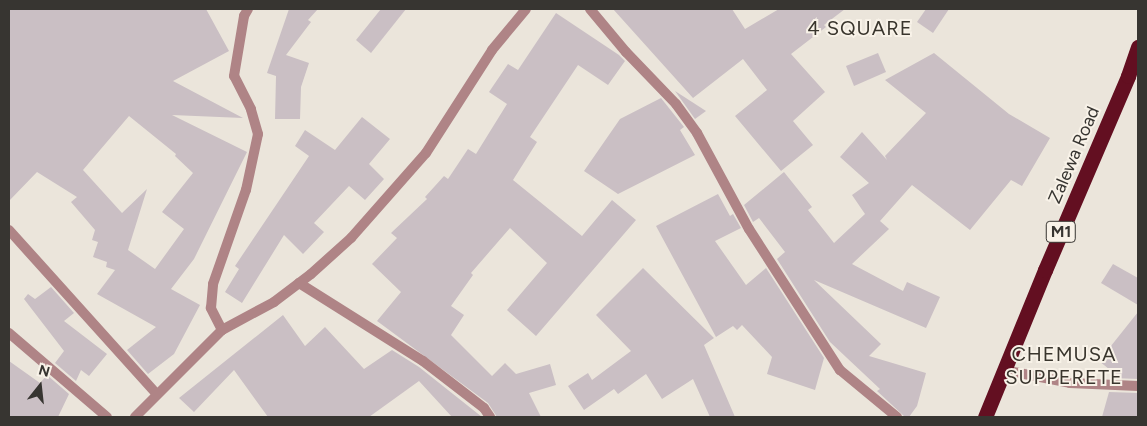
<!DOCTYPE html>
<style>
body{margin:0}
#map{position:relative;width:1147px;height:426px;overflow:hidden;background:#ebe5db;font-family:Figtree,sans-serif}
div>[style]{position:absolute}
.building>*{inset:0;background:#cabfc4}
.street>*{height:10px;margin:-5px;padding:0 5px;transform-origin:5px;border-radius:5px;background:#af8486}
.highway>*{height:15px;margin:-7.5px;padding:0 7.5px;transform-origin:7.5px;border-radius:7.5px;background:#630f21}
span{translate:-50% -50%;white-space:nowrap;text-align:center;line-height:1.15;-webkit-text-stroke:4px #f8f2e8;paint-order:stroke}
.shield-label span{padding:1px 4px;background:#f8f2e8;border:1px solid;border-radius:4px;-webkit-text-stroke-width:0}
.shield-label{font-size:16px;color:#373531;font-weight:700}
.street-label{font-size:18px;color:#373531}
.quarter-label{font-size:20px;color:#39352d;letter-spacing:1px}
.frame{position:absolute;inset:0;border:10px solid #373531;pointer-events:none}
.north{position:absolute;left:15px;top:361px;width:50px;height:50px;-webkit-text-stroke:4px #f8f2e8;paint-order:stroke;rotate:16deg;font-size:14px;font-weight:700;line-height:20px;text-align:center;color:#373531}
.north::after{content:'';display:block;margin:auto;width:18px;height:22px;background:#373531;clip-path:polygon(50% 0,100% 100%,50% 72%,0 100%)}
</style>
<div id="map">
<div class="building">
<i style="clip-path:polygon(evenodd,9px 9px,206px 9px,229px 51px,173px 81px,243px 118px,172px 115px,247px 152px,194px 259px,171px 289px,200px 305px,174px 354px,148px 374px,127px 350px,156px 327px,97px 294px,115px 270px,106px 267px,107px 262px,93px 257px,98px 242px,92px 240px,95px 230px,71px 202px,77px 197px,37px 172px,9px 201px,9px 9px,129px 116px,176px 154px,175px 156px,193px 173px,162px 212px,184px 229px,155px 269px,128px 250px,147px 189px,122px 213px,83px 170px,129px 116px)"></i>
<i style="clip-path:polygon(289px 9px,318px 9px,308px 20px,311px 22px,286px 55px,309px 63px,301px 87px,300px 119px,275px 119px,276px 76px,267px 73px)"></i>
<i style="clip-path:polygon(381px 9px,406px 9px,371px 53px,356px 40px)"></i>
<i style="clip-path:polygon(613px 9px,732px 9px,745px 29px,779px 9px,845px 9px,824px 25px,826px 27px,791px 54px,825px 92px,793px 121px,813px 145px,781px 171px,735px 116px,767px 90px,743px 59px,693px 98px)"></i>
<i style="clip-path:polygon(926px 9px,949px 9px,933px 33px,917px 22px)"></i>
<i style="clip-path:polygon(556px 13px,619px 55px,625px 61px,608px 85px,578px 65px,530px 137px,537px 142px,513px 180px,582px 236px,612px 200px,636px 220px,536px 336px,507px 310px,547px 263px,510px 228px,471px 273px,473px 275px,451px 306px,464px 315px,451px 335px,492px 376px,505px 363px,516px 374px,550px 364px,556px 385px,529px 393px,541px 417px,497px 417px,488px 403px,377px 321px,401px 292px,372px 264px,397px 238px,391px 233px,427px 199px,425px 197px,444px 176px,448px 179px,468px 149px,476px 154px,507px 104px,489px 92px,508px 64px,518px 70px)"></i>
<i style="clip-path:polygon(878px 53px,886px 72px,854px 86px,846px 66px)"></i>
<i style="clip-path:polygon(934px 53px,1009px 114px,1050px 138px,1022px 186px,1011px 180px,970px 230px,912px 185px,880px 221px,889px 229px,852px 264px,903px 291px,907px 282px,940px 297px,926px 328px,814px 280px,881px 344px,869px 356px,926px 373px,917px 406px,909px 417px,905px 417px,877px 391px,880px 389px,830px 342px,777px 259px,785px 252px,759px 218px,753px 222px,744px 205px,784px 172px,812px 207px,808px 210px,834px 243px,865px 214px,852px 195px,869px 183px,840px 157px,862px 132px,887px 160px,885px 156px,926px 113px,885px 80px)"></i>
<i style="clip-path:polygon(675px 91px,706px 111px,695px 119px)"></i>
<i style="clip-path:polygon(661px 98px,684px 127px,680px 130px,695px 155px,618px 194px,584px 171px,620px 119px)"></i>
<i style="clip-path:polygon(362px 117px,390px 139px,369px 164px,384px 179px,365px 200px,349px 186px,314px 223px,324px 232px,303px 254px,284px 235px,242px 303px,225px 292px,239px 269px,235px 266px,309px 156px,295px 146px,305px 130px,335px 150px)"></i>
<i style="clip-path:polygon(718px 194px,730px 216px,733px 214px,741px 228px,715px 241px,746px 285px,766px 268px,824px 358px,815px 390px,767px 374px,772px 357px,742px 325px,737px 330px,733px 326px,716px 337px,656px 226px)"></i>
<i style="clip-path:polygon(1113px 264px,1138px 278px,1138px 305px,1101px 283px)"></i>
<i style="clip-path:polygon(643px 268px,714px 338px,704px 345px,735px 417px,710px 417px,693px 379px,662px 399px,646px 374px,618px 394px,614px 389px,584px 410px,568px 386px,588px 373px,592px 380px,631px 351px,596px 315px)"></i>
<i style="clip-path:polygon(51px 287px,74px 313px,64px 321px,107px 354px,89px 376px,81px 370px,76px 381px,55px 363px,64px 351px,24px 299px,28px 294px,35px 299px)"></i>
<i style="clip-path:polygon(1138px 312px,1138px 379px,1113px 378px,1114px 373px,1099px 361px)"></i>
<i style="clip-path:polygon(283px 315px,305px 346px,325px 327px,364px 369px,392px 350px,419px 367px,482px 417px,452px 417px,419px 381px,369px 417px,268px 417px,234px 370px,194px 412px,179px 398px)"></i>
<i style="clip-path:polygon(9px 361px,40px 383px,47px 375px,69px 394px,58px 417px,9px 417px)"></i>
<i style="clip-path:polygon(1109px 392px,1138px 393px,1138px 417px,1102px 417px)"></i>
</div>
<div class="street">
<i style="left:590px;top:9px;width:56px;rotate:50.1deg"></i>
<i style="left:626px;top:52px;width:72px;rotate:46.1deg"></i>
<i style="left:676px;top:104px;width:36px;rotate:54deg"></i>
<i style="left:697px;top:133px;width:109px;rotate:61.6deg"></i>
<i style="left:749px;top:229px;width:168px;rotate:57.2deg"></i>
<i style="left:840px;top:370px;width:74px;rotate:39.5deg"></i>
<i style="left:9px;top:230px;width:219px;rotate:48deg"></i>
<i style="left:299px;top:283px;width:146px;rotate:32.2deg"></i>
<i style="left:423px;top:361px;width:77px;rotate:37.6deg"></i>
<i style="left:484px;top:408px;width:11px;rotate:56deg"></i>
<i style="left:222px;top:330px;width:25px;rotate:-117deg"></i>
<i style="left:211px;top:308px;width:24px;rotate:-85deg"></i>
<i style="left:213px;top:284px;width:100px;rotate:-70.7deg"></i>
<i style="left:246px;top:190px;width:57px;rotate:-77.9deg"></i>
<i style="left:258px;top:134px;width:26px;rotate:-106deg"></i>
<i style="left:251px;top:109px;width:37px;rotate:-117deg"></i>
<i style="left:234px;top:76px;width:61px;rotate:-80.5deg"></i>
<i style="left:244px;top:16px;width:8px;rotate:-60deg"></i>
<i style="left:9px;top:333px;width:129px;rotate:40.6deg"></i>
<i style="left:1004px;top:370px;width:67px;rotate:11.1deg"></i>
<i style="left:1070px;top:383px;width:68px;rotate:2.5deg"></i>
<i style="left:135px;top:417px;width:123px;rotate:-45deg"></i>
<i style="left:222px;top:330px;width:59px;rotate:-28.3deg"></i>
<i style="left:274px;top:302px;width:46px;rotate:-37.1deg"></i>
<i style="left:311px;top:274px;width:54px;rotate:-42deg"></i>
<i style="left:351px;top:238px;width:113px;rotate:-48.6deg"></i>
<i style="left:426px;top:153px;width:122px;rotate:-57.3deg"></i>
<i style="left:492px;top:50px;width:53px;rotate:-50.3deg"></i>
</div>
<div class="highway">
<i style="left:985px;top:417px;width:159px;rotate:-67.8deg"></i>
<i style="left:1045px;top:270px;width:211px;rotate:-66.8deg"></i>
<i style="left:1128px;top:76px;width:31px;rotate:-71deg"></i>
</div>
<div class="shield-label">
<span style="left:1061px;top:232px">M1</span>
</div>
<div class="street-label">
<span style="left:1074px;top:155px;rotate:-67deg">Zalewa Road</span>
</div>
<div class="quarter-label">
<span style="left:860px;top:28px">4 SQUARE</span>
<span style="left:1064px;top:366px">CHEMUSA<br>SUPPERETE</span>
</div>
<div class="frame"></div>
<div class="north">N</div>
</div>
